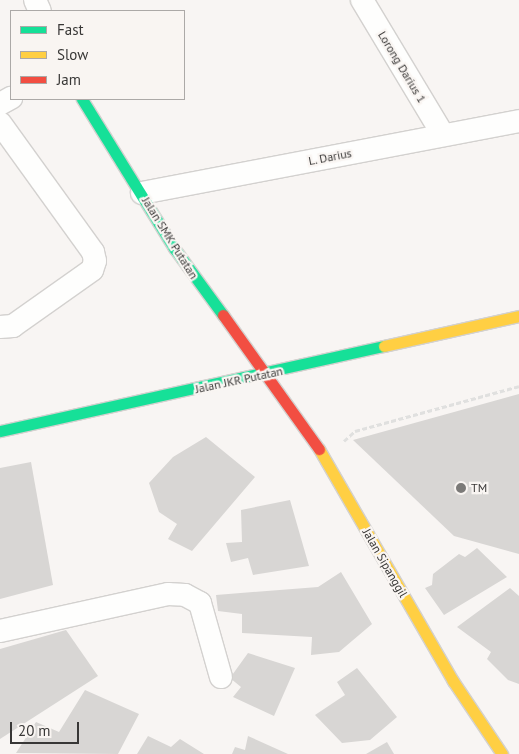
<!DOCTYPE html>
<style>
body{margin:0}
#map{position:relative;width:519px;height:754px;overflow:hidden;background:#f8f5f3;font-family:"PT Sans",sans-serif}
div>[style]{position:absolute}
.building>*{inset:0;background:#d8d6d4}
.path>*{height:3px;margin-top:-1.5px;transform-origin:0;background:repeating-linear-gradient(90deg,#e0e0df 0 5px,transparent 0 7.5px)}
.roads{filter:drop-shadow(1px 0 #d3d1cf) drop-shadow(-1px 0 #d3d1cf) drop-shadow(0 1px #d3d1cf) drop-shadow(0 -1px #d3d1cf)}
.street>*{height:22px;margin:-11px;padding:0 11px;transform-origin:11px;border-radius:11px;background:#fefefd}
.fast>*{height:11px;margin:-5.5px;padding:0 5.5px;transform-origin:5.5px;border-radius:5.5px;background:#16e098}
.slow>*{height:11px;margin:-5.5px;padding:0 5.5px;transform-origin:5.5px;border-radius:5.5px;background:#ffcf43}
.jam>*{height:11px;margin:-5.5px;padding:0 5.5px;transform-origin:5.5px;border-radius:5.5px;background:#f24e42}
.dots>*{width:14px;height:14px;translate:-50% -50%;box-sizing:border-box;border:2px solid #f9f5f2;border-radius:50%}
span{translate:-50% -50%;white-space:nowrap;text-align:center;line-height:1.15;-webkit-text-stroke:4.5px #f9f5f2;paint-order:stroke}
.street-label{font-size:12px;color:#383736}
.poi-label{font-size:12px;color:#383736}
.left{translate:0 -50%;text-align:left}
.legend{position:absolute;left:10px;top:10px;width:175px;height:90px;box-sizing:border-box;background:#f9f5f2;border:1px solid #aca9a7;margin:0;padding:6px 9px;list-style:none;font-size:15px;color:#383736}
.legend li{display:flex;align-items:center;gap:10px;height:25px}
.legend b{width:25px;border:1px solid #aca9a7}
.scale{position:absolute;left:10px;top:722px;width:69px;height:22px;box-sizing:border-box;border:2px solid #383736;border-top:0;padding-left:6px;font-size:15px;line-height:18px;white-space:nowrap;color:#383736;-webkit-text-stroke:4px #f9f5f2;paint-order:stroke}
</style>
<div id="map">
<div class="building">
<i style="clip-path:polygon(519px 394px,519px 554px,454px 536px,353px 440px)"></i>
<i style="clip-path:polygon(206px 437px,255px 477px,192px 551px,168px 539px,177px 524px,159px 512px,149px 483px,173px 457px)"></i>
<i style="clip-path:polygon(31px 462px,53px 585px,0 599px,0 468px)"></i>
<i style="clip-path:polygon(290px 500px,309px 566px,253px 575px,248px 558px,231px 562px,226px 543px,242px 542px,241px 510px)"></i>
<i style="clip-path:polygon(477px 548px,507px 577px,444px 615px,425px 588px,432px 585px,433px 574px,459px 554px,465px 557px)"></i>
<i style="clip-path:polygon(341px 572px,372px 624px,339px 652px,311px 655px,312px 637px,242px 633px,242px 614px,218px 611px,216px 595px,318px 587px)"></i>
<i style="clip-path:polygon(510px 588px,519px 596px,519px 684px,508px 680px,487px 659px,491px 652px,457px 627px)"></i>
<i style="clip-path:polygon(66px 630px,98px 676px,0 739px,0 649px)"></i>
<i style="clip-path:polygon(248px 653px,295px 668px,274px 716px,233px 697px,241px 687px,230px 678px)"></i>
<i style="clip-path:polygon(357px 668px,397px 717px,370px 740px,342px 743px,315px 715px,345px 695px,337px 682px)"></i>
<i style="clip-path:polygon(85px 690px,139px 714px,118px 754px,16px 753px,36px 722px,59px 732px)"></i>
<i style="clip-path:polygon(148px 736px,171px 747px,180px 739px,204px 754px,137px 754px)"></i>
<i style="clip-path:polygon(248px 736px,288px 754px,232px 754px,235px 747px,245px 750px)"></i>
<i style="clip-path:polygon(387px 742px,394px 754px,366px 754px)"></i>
</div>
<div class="path">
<i style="left:344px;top:441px;width:15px;rotate:-42deg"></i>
<i style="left:355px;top:431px;width:170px;rotate:-15.3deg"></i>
</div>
<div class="roads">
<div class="street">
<i style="left:35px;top:0;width:12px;rotate:66deg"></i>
<i style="left:362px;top:0;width:157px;rotate:59deg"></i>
<i style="left:0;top:104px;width:13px;rotate:-29deg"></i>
<i style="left:0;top:123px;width:159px;rotate:54.2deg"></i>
<i style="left:93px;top:252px;width:9px;rotate:77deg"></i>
<i style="left:95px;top:261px;width:9px;rotate:108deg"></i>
<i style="left:92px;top:270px;width:97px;rotate:144.7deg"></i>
<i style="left:13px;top:326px;width:13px;rotate:176deg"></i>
<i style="left:142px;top:193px;width:384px;rotate:-10.8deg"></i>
<i style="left:0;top:631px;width:172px;rotate:-12.4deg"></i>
<i style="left:168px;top:594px;width:17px;rotate:3deg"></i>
<i style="left:185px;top:595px;width:17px;rotate:28deg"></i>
<i style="left:200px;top:603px;width:77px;rotate:74.2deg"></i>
</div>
<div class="fast">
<i style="left:82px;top:99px;width:175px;rotate:58.3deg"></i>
<i style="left:174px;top:248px;width:83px;rotate:53.8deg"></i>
<i style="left:0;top:431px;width:393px;rotate:-12.5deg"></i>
</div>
<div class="slow">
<i style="left:384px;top:346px;width:138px;rotate:-12.5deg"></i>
<i style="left:319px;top:449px;width:268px;rotate:60deg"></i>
<i style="left:453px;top:681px;width:88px;rotate:56.1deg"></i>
</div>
<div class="jam">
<i style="left:223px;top:315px;width:165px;rotate:54.4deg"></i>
</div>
</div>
<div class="dots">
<i style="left:461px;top:488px;background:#7b7a78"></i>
</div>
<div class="street-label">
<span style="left:402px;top:67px;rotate:59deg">Lorong Darius 1</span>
<span style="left:330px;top:157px;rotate:-11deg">L. Darius</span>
<span style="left:170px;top:238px;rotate:58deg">Jalan SMK Putatan</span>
<span style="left:239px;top:380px;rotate:-12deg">Jalan JKR Putatan</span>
<span style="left:385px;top:563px;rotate:60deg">Jalan Sipanggil</span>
</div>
<div class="poi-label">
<span class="left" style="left:471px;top:488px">TM</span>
</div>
<ul class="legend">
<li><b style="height:6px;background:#16e098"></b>Fast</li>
<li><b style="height:6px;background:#ffcf43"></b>Slow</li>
<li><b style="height:6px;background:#f24e42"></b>Jam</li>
</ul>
<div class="scale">20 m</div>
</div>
